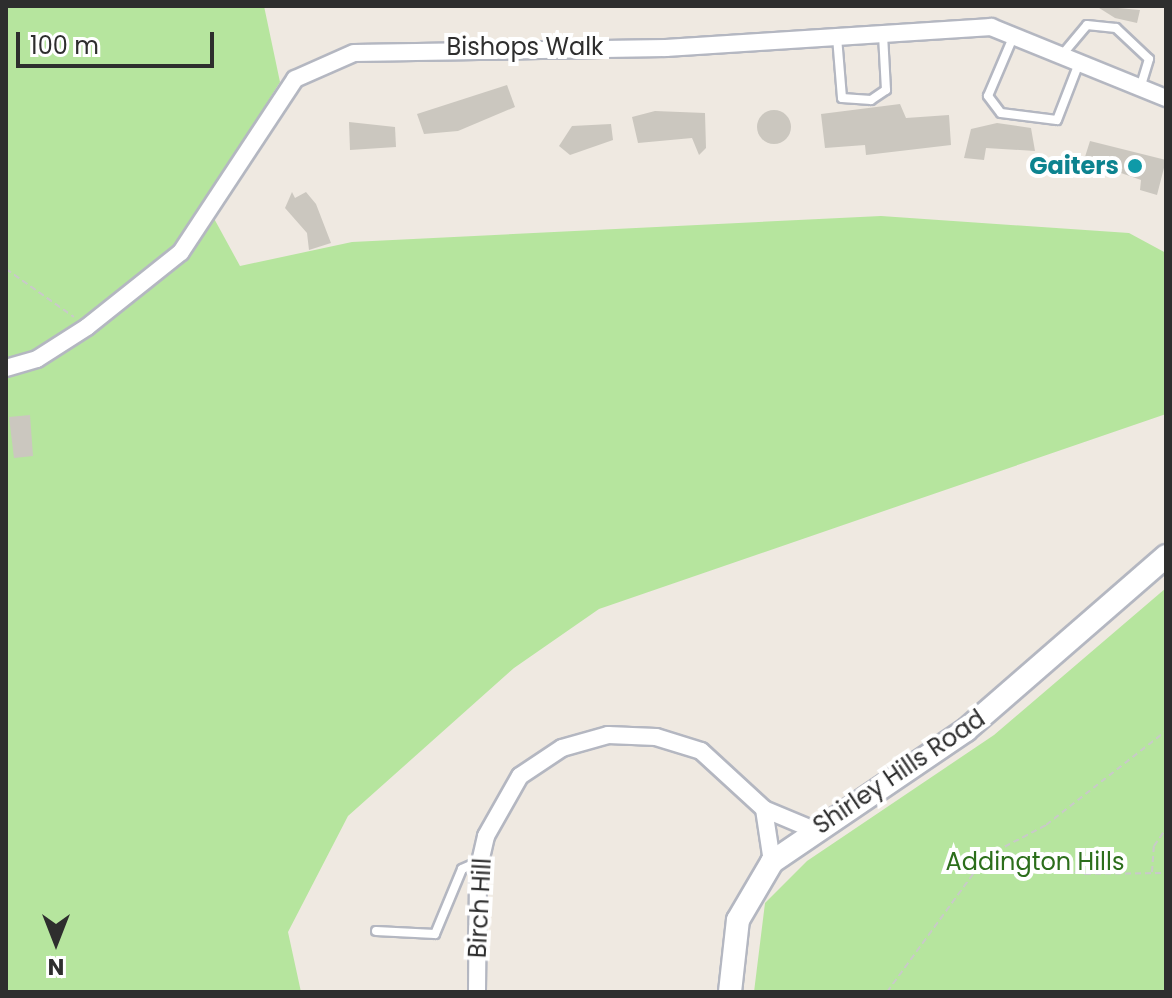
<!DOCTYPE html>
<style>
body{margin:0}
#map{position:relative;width:1172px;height:998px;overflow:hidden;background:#efe9e1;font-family:Poppins,sans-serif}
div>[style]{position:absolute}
.green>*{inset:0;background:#b6e59e}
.building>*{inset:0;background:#cbc7bf}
.round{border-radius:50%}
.path>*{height:2px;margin-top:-1px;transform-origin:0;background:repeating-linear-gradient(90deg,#c9c9c9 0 6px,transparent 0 10px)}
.roads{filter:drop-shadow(2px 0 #b4b7c1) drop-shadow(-2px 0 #b4b7c1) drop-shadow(0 2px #b4b7c1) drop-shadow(0 -2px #b4b7c1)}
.lane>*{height:8px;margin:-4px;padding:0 4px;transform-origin:4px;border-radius:4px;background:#fff}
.street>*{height:16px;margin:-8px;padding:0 8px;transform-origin:8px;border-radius:8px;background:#fff}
.secondary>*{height:22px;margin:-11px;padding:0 11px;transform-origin:11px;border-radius:11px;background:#fff}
.dots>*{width:22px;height:22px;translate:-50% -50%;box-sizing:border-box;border:4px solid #fff;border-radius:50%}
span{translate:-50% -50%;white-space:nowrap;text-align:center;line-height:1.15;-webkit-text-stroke:8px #fff;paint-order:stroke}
.street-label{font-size:24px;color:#2e2e2e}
.culture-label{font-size:24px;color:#0d838f;font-weight:700}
.right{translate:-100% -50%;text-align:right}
.park-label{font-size:24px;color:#2c6e1b}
.frame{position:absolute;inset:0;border:8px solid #2e2e2e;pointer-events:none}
.north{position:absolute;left:16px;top:902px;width:80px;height:80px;-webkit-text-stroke:6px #fff;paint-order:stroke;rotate:180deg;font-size:22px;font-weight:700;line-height:32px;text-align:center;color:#2e2e2e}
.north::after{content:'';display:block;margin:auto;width:28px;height:36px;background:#2e2e2e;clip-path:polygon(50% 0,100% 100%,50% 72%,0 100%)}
.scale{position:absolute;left:16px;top:32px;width:198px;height:36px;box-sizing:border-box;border:4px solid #2e2e2e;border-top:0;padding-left:10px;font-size:24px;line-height:28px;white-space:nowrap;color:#2e2e2e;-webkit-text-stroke:6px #fff;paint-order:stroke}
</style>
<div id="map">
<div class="green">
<i style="clip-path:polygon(6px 6px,264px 6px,280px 82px,205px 202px,240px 266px,352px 242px,881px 216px,1129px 233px,1166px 253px,1166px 414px,599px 609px,514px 668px,348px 816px,288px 932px,301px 992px,6px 992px)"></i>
<i style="clip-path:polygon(1166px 588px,1166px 992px,754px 992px,765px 903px,807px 861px,994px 735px)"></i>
</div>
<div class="building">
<i style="clip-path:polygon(1096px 6px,1140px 10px,1137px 23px,1115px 18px)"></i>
<i style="clip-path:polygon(507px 85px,515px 107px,458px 131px,424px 134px,417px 114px)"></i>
<i style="clip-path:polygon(900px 104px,906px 118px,949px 115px,951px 145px,866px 155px,865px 145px,825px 148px,821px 114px)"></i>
<i class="round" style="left:757px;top:110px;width:34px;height:34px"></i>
<i style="clip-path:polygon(655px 111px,705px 113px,706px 148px,699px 155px,692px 138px,638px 143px,632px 117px)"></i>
<i style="clip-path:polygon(349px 122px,395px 127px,396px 147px,350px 150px)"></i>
<i style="clip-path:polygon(997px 123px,1031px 128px,1035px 151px,986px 148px,984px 160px,964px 158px,971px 129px)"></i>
<i style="clip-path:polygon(611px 124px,613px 140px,570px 155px,559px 146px,572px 126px)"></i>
<i style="clip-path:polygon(1090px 141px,1166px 160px,1157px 195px,1140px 190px,1141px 180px,1084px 160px)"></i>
<i style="clip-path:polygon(292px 192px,295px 198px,306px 192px,316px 204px,331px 243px,309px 250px,307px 233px,285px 208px)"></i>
<i style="clip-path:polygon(30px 415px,33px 456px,14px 458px,9px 417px)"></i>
</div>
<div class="path">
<i style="left:6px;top:269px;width:83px;rotate:35.2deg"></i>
<i style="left:987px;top:856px;width:67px;rotate:-27.7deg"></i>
<i style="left:1046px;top:825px;width:152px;rotate:-38.1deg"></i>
<i style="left:1152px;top:872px;width:26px;rotate:-86deg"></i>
<i style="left:1154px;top:846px;width:21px;rotate:-55deg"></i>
<i style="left:887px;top:992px;width:168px;rotate:-53.9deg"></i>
<i style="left:986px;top:856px;width:101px;rotate:10.3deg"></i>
<i style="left:1085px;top:874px;width:81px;rotate:-0.7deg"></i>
</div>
<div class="roads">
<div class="lane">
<i style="left:1014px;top:35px;width:66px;rotate:113.1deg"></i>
<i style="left:988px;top:96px;width:21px;rotate:53deg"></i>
<i style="left:1001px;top:113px;width:56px;rotate:7.1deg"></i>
<i style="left:1057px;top:120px;width:61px;rotate:-68.9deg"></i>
<i style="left:837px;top:37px;width:61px;rotate:85.3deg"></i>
<i style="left:842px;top:98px;width:29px;rotate:4deg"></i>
<i style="left:871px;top:100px;width:18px;rotate:-34deg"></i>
<i style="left:886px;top:90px;width:56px;rotate:-93.1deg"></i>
<i style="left:1061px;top:56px;width:40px;rotate:-50deg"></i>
<i style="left:1087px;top:25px;width:29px;rotate:6deg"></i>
<i style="left:1116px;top:28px;width:45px;rotate:43.2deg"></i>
<i style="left:1149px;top:59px;width:28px;rotate:107deg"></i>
<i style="left:376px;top:931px;width:59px;rotate:2.9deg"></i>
<i style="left:435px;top:934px;width:70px;rotate:-67.4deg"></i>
<i style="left:462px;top:869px;width:20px;rotate:-24deg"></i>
</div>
<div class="street">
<i style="left:6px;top:368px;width:32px;rotate:-16deg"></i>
<i style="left:37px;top:359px;width:59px;rotate:-32.6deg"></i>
<i style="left:87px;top:327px;width:120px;rotate:-38.6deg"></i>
<i style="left:181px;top:252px;width:207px;rotate:-56.6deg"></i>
<i style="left:295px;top:79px;width:64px;rotate:-23.8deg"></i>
<i style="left:354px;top:53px;width:312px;rotate:-0.9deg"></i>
<i style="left:666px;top:48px;width:326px;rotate:-3.7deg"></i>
<i style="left:991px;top:27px;width:189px;rotate:22.1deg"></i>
<i style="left:764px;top:809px;width:54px;rotate:81.4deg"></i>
<i style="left:477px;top:992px;width:121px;rotate:-89.5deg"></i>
<i style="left:478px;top:871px;width:36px;rotate:-77deg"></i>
<i style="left:486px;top:836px;width:69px;rotate:-60.5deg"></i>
<i style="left:520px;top:776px;width:50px;rotate:-33.7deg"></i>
<i style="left:562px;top:748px;width:48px;rotate:-15.8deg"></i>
<i style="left:608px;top:735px;width:48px;rotate:2.4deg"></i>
<i style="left:656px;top:737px;width:47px;rotate:17.3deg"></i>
<i style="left:701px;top:751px;width:86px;rotate:42.6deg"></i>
<i style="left:764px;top:809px;width:54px;rotate:22.8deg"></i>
</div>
<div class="secondary">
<i style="left:730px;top:992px;width:72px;rotate:-83.7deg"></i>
<i style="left:738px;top:920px;width:67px;rotate:-59.6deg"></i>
<i style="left:772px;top:862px;width:235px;rotate:-34.2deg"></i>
<i style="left:966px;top:730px;width:265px;rotate:-41deg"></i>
</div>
</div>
<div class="dots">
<i style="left:1135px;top:166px;background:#0f9aa8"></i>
</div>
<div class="street-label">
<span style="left:525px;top:47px">Bishops Walk</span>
<span style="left:899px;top:772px;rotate:-34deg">Shirley Hills Road</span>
<span style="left:480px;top:908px;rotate:-87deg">Birch Hill</span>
</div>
<div class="culture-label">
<span class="right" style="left:1119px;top:166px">Gaiters</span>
</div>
<div class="park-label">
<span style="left:1035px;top:862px">Addington Hills</span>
</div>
<div class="frame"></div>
<div class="north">N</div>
<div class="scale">100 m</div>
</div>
